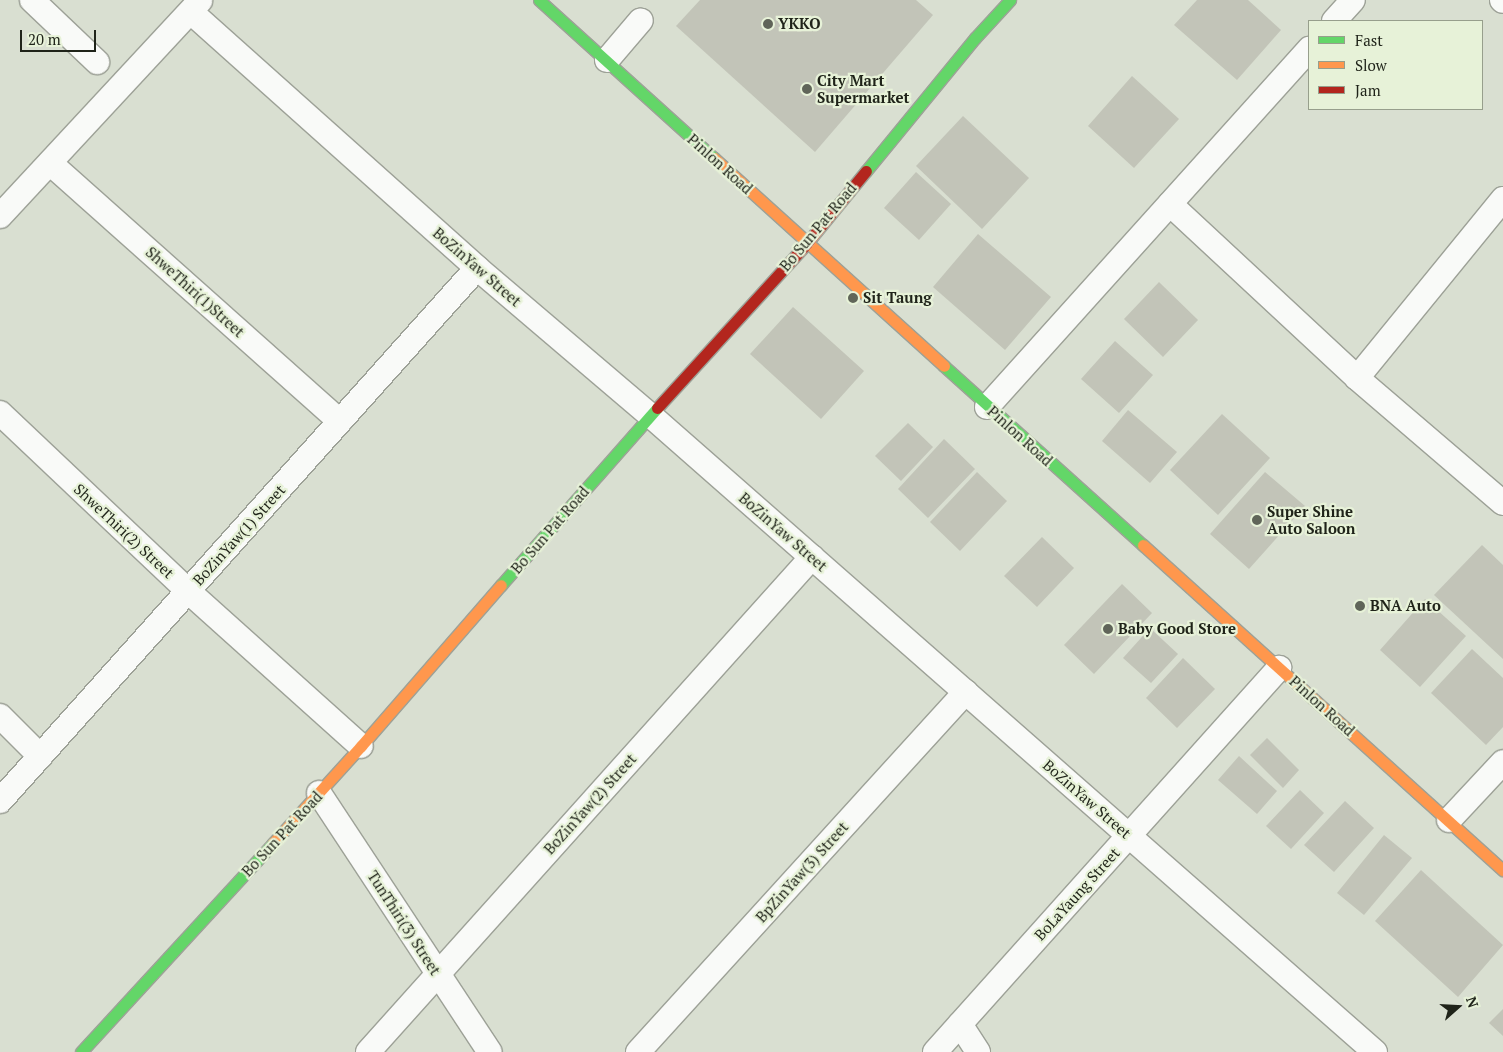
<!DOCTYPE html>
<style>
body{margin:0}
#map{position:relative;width:1503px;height:1052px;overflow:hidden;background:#d9dfd1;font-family:"PT Serif",serif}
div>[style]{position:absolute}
.building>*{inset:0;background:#c2c4b8}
.roads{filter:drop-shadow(1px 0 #9da197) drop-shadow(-1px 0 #9da197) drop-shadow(0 1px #9da197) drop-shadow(0 -1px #9da197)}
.street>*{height:24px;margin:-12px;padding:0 12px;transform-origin:12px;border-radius:12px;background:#f9faf8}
.fast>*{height:11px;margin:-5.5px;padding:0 5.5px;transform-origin:5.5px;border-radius:5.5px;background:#63d668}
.slow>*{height:11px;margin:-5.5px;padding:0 5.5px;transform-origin:5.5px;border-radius:5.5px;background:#ff974d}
.jam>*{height:11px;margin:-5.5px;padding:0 5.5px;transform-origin:5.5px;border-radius:5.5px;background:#b3261e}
.dots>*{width:14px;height:14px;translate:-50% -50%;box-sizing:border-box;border:2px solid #e7f2d8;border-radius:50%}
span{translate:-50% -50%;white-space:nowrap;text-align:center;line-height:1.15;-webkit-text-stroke:4.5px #e7f2d8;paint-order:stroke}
.poi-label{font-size:15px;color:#1f2319;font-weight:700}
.left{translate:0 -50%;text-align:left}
.street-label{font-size:15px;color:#1f2319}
.legend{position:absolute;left:1308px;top:20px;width:175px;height:90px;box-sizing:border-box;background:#e7f2d8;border:1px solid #979f8c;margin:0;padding:6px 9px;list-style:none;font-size:15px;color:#1f2319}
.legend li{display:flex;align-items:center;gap:10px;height:25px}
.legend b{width:25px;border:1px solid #979f8c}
.north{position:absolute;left:1433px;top:982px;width:50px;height:50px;-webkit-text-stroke:4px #e7f2d8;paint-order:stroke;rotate:71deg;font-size:14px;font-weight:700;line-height:20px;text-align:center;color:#1f2319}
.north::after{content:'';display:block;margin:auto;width:18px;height:22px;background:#1f2319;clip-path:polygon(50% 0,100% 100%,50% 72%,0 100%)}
.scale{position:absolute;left:20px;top:30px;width:76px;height:22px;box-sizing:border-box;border:2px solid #1f2319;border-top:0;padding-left:6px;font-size:15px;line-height:18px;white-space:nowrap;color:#1f2319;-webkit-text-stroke:4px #e7f2d8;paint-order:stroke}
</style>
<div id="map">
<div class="building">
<i style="clip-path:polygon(700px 0,916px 0,933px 15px,815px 152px,676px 26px)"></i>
<i style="clip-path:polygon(1197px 0,1248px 0,1281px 30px,1237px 80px,1174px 25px)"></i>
<i style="clip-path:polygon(1132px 76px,1179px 119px,1134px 168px,1088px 126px)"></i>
<i style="clip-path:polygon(963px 116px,1029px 178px,982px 229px,916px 166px)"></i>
<i style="clip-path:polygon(916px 172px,951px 204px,919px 240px,884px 208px)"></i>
<i style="clip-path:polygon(978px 234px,1051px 297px,1005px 350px,933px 287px)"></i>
<i style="clip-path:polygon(1159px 282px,1198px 320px,1163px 357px,1124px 319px)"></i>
<i style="clip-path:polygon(793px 307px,864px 371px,821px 419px,750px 354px)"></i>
<i style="clip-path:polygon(1115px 341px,1153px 375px,1119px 413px,1081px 379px)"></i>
<i style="clip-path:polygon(1128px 410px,1177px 452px,1150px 483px,1102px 441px)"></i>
<i style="clip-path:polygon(1222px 414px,1270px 458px,1218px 515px,1170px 470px)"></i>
<i style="clip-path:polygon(908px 423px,933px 447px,901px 481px,875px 456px)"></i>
<i style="clip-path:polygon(944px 439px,975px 469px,928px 518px,898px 489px)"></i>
<i style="clip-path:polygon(977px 472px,1007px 501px,960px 551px,930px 522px)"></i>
<i style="clip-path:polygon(1265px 472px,1305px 506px,1249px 569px,1210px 534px)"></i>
<i style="clip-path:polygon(1042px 537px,1074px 568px,1037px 607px,1004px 576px)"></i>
<i style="clip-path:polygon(1482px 545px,1503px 565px,1503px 659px,1434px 595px)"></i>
<i style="clip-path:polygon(1122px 584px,1152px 613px,1094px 674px,1064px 645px)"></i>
<i style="clip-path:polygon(1425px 599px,1466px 636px,1420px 687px,1380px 650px)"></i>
<i style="clip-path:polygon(1150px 628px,1178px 654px,1151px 683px,1123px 658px)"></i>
<i style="clip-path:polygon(1472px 649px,1503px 678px,1503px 727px,1486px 745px,1431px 693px)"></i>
<i style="clip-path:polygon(1183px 658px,1215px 689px,1177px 728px,1146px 698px)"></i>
<i style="clip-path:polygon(1267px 738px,1299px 770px,1283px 788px,1250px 755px)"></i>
<i style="clip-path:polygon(1239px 756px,1277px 791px,1257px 814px,1218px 780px)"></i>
<i style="clip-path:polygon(1300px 790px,1324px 813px,1291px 849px,1266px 826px)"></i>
<i style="clip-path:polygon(1345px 801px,1374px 828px,1334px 872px,1304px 845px)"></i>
<i style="clip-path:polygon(1384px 835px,1412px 858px,1364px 915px,1337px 893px)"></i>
<i style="clip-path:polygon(1421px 870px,1503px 945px,1458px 997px,1375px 921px)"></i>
<i style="clip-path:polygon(1503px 1009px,1503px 1036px,1489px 1023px)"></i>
</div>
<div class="roads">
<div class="street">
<i style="left:32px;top:0;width:90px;rotate:43.6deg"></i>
<i style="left:1502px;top:0;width:1px;rotate:45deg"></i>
<i style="left:191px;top:12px;width:384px;rotate:41.8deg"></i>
<i style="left:477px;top:268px;width:227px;rotate:40.4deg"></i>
<i style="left:650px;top:415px;width:965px;rotate:41.3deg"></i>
<i style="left:1334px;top:21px;width:28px;rotate:-48deg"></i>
<i style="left:607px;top:60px;width:52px;rotate:-49.6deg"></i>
<i style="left:50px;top:163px;width:388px;rotate:41.7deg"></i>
<i style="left:1503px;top:199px;width:231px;rotate:129.2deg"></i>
<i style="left:1357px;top:378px;width:192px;rotate:40.6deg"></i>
<i style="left:1170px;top:204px;width:255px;rotate:42.9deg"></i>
<i style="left:0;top:216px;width:294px;rotate:-47.1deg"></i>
<i style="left:987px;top:407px;width:482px;rotate:-48deg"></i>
<i style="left:0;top:413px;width:259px;rotate:43.4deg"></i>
<i style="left:188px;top:591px;width:232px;rotate:41.9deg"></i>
<i style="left:0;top:716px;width:57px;rotate:45deg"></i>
<i style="left:319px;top:793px;width:310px;rotate:56.6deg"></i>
<i style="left:0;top:801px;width:715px;rotate:-48.17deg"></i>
<i style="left:1449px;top:820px;width:79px;rotate:-47deg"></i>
<i style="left:960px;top:1024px;width:33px;rotate:57deg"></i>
<i style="left:368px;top:1052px;width:665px;rotate:-48.11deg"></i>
<i style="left:638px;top:1052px;width:487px;rotate:-47.7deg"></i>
<i style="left:935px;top:1052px;width:516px;rotate:-48.14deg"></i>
</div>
<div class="fast">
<i style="left:539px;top:0;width:236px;rotate:42.1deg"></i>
<i style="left:866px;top:171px;width:172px;rotate:-50.7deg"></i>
<i style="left:975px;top:38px;width:52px;rotate:-47.4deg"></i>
<i style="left:944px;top:366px;width:268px;rotate:42deg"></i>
<i style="left:501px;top:585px;width:236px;rotate:-48.6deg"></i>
<i style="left:81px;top:1052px;width:284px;rotate:-47.4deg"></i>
</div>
<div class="slow">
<i style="left:714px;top:158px;width:310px;rotate:42.1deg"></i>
<i style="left:1143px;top:545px;width:485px;rotate:42.1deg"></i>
<i style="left:273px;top:843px;width:131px;rotate:-47.8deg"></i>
<i style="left:361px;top:746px;width:213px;rotate:-49deg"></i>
</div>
<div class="jam">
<i style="left:657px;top:408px;width:223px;rotate:-47.7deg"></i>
<i style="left:807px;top:243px;width:93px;rotate:-50.7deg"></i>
</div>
</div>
<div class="dots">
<i style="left:768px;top:24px;background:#606559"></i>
<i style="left:807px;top:89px;background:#606559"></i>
<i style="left:853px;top:298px;background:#606559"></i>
<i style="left:1257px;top:520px;background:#606559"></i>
<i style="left:1360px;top:606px;background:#606559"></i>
<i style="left:1108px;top:629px;background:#606559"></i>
</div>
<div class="poi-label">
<span class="left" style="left:778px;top:24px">YKKO</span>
<span class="left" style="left:817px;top:89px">City Mart<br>Supermarket</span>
<span class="left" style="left:863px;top:298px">Sit Taung</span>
<span class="left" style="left:1267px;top:520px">Super Shine<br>Auto Saloon</span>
<span class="left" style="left:1370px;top:606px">BNA Auto</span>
<span class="left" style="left:1118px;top:629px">Baby Good Store</span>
</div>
<div class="street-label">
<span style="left:720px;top:164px;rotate:42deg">Pinlon Road</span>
<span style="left:818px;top:227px;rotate:-50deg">Bo Sun Pat Road</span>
<span style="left:477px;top:267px;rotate:41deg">BoZinYaw Street</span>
<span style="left:195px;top:292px;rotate:42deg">ShweThiri(1)Street</span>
<span style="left:1020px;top:436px;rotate:42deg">Pinlon Road</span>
<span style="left:550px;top:530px;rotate:-49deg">Bo Sun Pat Road</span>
<span style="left:124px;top:531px;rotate:43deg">ShweThiri(2) Street</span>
<span style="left:783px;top:532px;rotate:41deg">BoZinYaw Street</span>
<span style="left:239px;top:535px;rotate:-48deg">BoZinYaw(1) Street</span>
<span style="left:1322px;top:706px;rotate:42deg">Pinlon Road</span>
<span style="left:1087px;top:799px;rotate:41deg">BoZinYaw Street</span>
<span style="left:590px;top:804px;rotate:-48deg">BoZinYaw(2) Street</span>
<span style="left:282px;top:834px;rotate:-47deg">Bo Sun Pat Road</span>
<span style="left:802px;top:872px;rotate:-48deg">BpZinYaw(3) Street</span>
<span style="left:1077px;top:894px;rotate:-48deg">BoLaYaung Street</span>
<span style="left:404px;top:923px;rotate:57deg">TunThiri(3) Street</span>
</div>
<ul class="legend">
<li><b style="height:6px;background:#63d668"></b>Fast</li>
<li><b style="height:6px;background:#ff974d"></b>Slow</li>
<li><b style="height:6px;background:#b3261e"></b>Jam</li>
</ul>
<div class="north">N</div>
<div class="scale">20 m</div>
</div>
